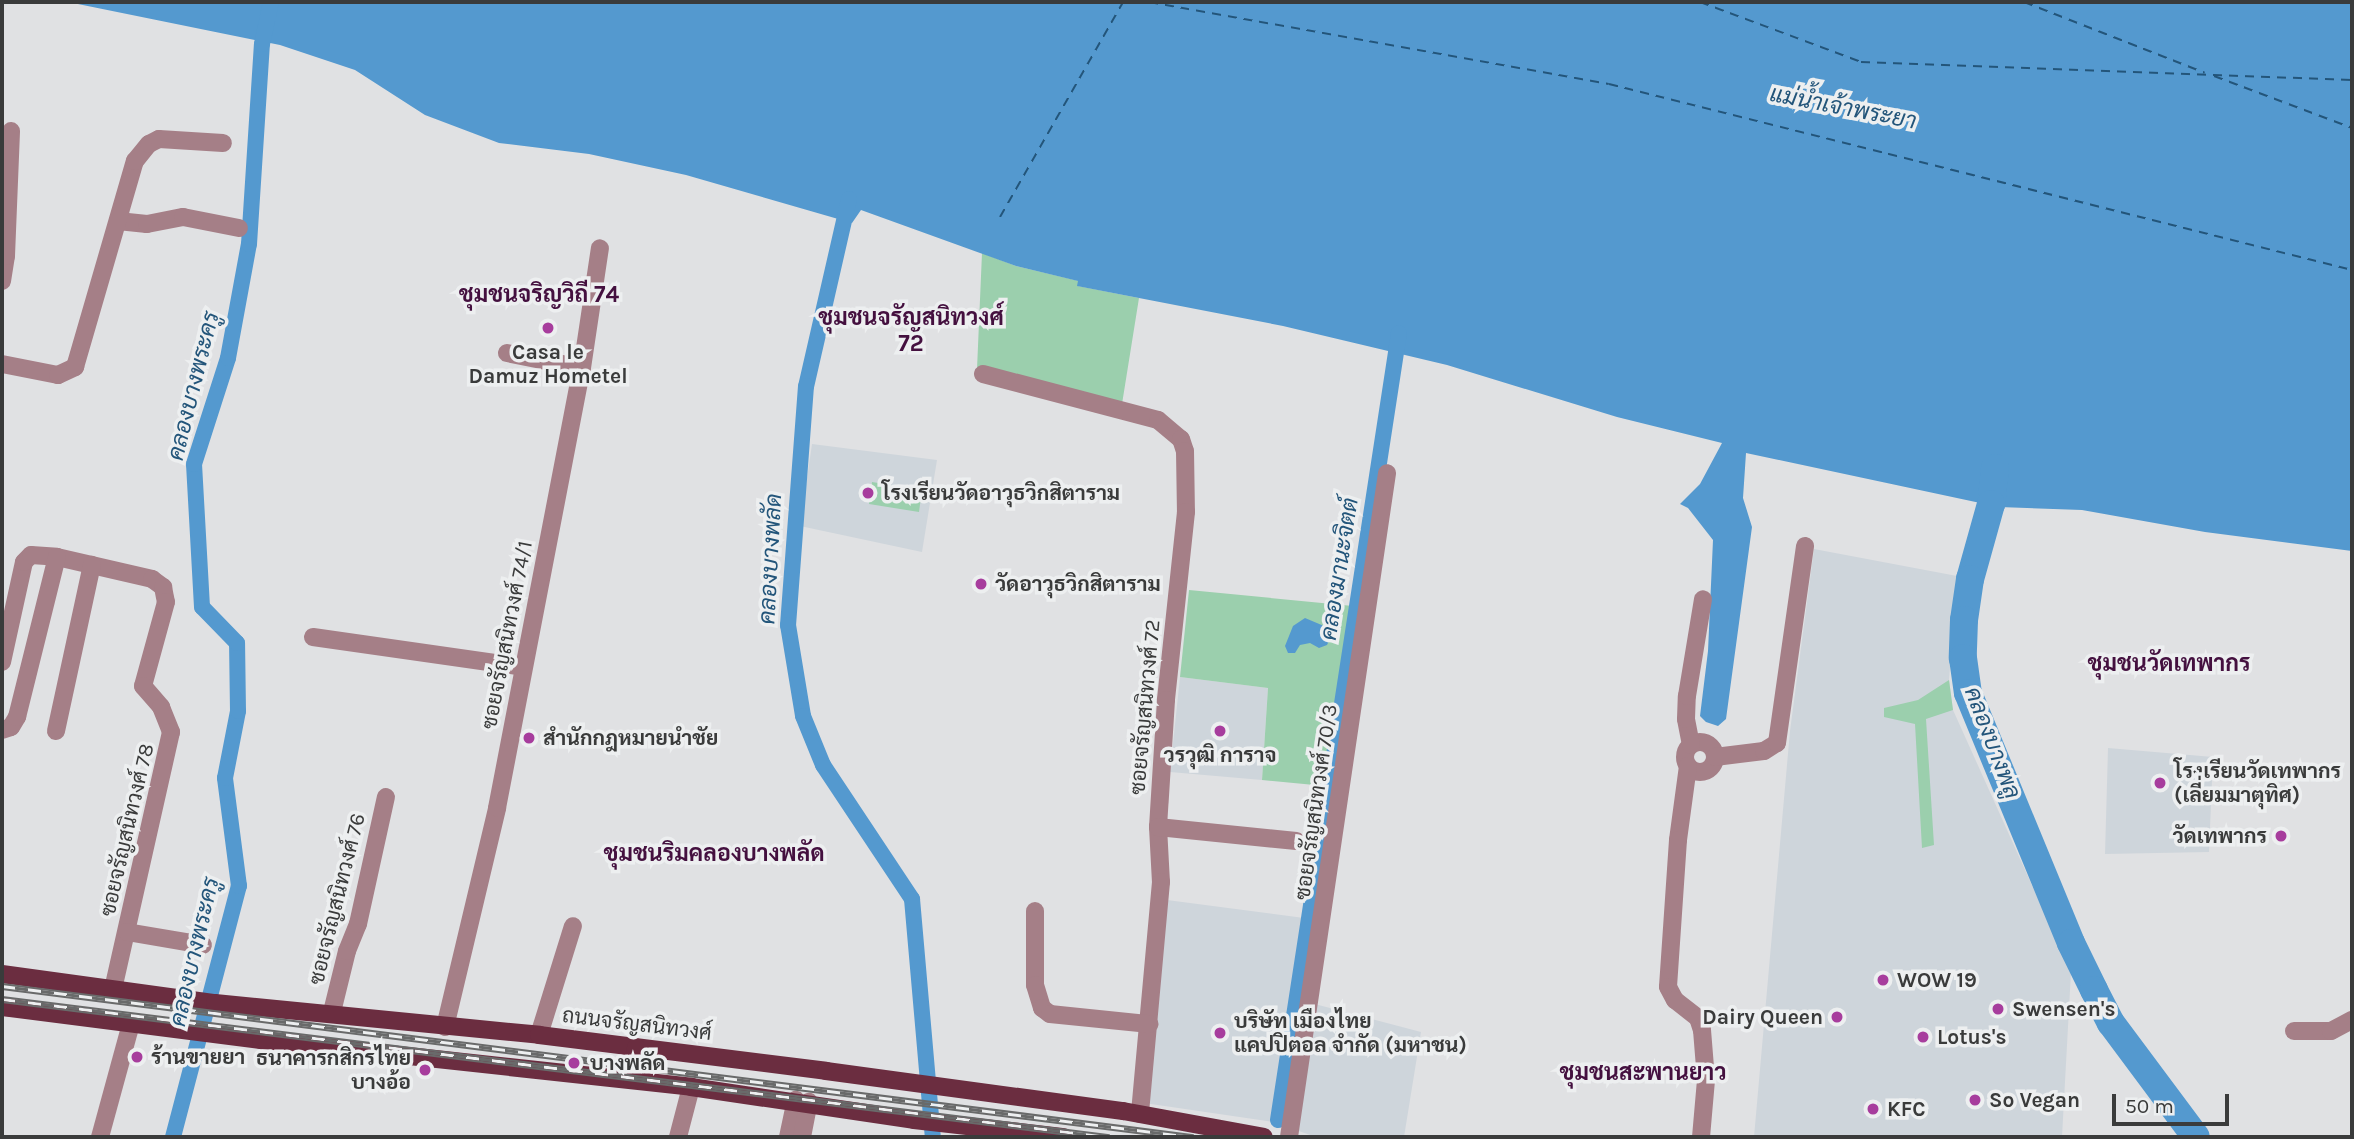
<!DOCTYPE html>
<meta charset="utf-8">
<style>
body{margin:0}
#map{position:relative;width:2354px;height:1139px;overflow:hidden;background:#e0e1e3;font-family:Karla,Sarabun,sans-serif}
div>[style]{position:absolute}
.built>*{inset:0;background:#ced5db}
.green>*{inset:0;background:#9bcfad}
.water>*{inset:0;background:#5499cf}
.canal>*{height:16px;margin:-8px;padding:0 8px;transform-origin:8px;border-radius:8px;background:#5499cf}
.river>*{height:28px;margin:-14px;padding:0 14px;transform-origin:14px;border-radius:14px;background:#5499cf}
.ferry>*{height:2px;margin-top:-1px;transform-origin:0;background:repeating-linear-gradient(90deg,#23557a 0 9px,transparent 0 16px)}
.minor>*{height:18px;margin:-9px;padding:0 9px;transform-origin:9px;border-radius:9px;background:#a57f87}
.minor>.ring{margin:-9px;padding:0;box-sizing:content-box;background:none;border:18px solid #a57f87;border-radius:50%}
.major>*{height:18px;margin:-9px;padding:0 9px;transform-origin:9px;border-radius:9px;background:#6b2d40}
.rail>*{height:7px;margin-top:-3.5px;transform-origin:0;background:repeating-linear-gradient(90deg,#edeff0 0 13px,#696a6a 0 26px);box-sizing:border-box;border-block:2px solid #696a6a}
.dots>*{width:19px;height:19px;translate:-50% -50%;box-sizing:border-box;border:4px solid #edeff0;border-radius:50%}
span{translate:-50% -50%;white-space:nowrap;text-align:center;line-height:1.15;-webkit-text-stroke:7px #edeff0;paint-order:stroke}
.poi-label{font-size:21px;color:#3a3b3b;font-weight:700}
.left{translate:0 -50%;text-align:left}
.right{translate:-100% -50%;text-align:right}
.street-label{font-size:21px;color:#3a3b3b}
.water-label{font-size:23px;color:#23557a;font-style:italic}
.neighbourhood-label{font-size:23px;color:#44103f;font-weight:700}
.frame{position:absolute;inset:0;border:4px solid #3a3b3b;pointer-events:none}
.scale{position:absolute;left:2112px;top:1094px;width:117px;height:32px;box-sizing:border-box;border:4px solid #3a3b3b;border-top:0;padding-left:9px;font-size:21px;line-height:24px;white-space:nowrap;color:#3a3b3b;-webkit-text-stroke:5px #edeff0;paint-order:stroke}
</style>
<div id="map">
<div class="built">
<i style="clip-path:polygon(812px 444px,937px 460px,922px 552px,800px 526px)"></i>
<i style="clip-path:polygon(1814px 549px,1957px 576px,1949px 680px,1953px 710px,2071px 972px,2062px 1137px,1754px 1137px,1790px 731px)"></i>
<i style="clip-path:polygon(1180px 677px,1268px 688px,1262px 780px,1170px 772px)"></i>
<i style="clip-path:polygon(2108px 748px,2213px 757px,2209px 852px,2105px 854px)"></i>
<i style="clip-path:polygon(1167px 900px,1304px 918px,1292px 998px,1421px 1032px,1404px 1137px,1316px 1137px,1273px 1122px,1144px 1103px)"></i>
</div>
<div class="green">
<i style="clip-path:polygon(982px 253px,1016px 266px,1079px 281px,1078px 286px,1139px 298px,1122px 404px,977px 369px)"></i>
<i style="clip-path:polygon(872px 482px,922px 490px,919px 512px,869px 504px)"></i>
<i style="clip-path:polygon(1189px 590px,1353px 606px,1325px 786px,1262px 780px,1268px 688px,1180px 677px)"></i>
<i style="clip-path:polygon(1949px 680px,1953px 710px,1926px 719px,1934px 845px,1922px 848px,1915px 724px,1884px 717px,1884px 708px,1918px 700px)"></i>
</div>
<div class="water">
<i style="clip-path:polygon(68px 2px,2352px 2px,2352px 551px,2205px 532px,2082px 510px,1999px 507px,1746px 453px,1743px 498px,1752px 527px,1726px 719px,1718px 726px,1706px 722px,1700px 716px,1708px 651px,1713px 540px,1688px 508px,1680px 504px,1700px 484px,1722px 443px,1617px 417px,1447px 365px,1283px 326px,1077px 286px,1078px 281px,1016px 266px,861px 210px,852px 223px,686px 175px,589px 154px,499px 143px,425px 115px,355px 70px,280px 45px)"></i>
<i style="clip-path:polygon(1305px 618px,1324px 626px,1331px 637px,1327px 645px,1319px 648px,1310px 643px,1300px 645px,1295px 653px,1288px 653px,1285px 646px,1293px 626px)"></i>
</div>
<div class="canal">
<i style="left:849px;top:199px;width:192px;rotate:102.9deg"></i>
<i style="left:806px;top:386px;width:240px;rotate:94.3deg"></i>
<i style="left:788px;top:625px;width:92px;rotate:80.6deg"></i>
<i style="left:803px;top:716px;width:53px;rotate:67.8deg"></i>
<i style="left:823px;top:765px;width:161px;rotate:56.4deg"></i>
<i style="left:912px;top:899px;width:239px;rotate:85deg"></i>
<i style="left:1278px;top:1120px;width:796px;rotate:-81.26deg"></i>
<i style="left:173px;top:1137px;width:260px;rotate:-75.3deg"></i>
<i style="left:239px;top:886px;width:109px;rotate:-97.4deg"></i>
<i style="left:225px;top:778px;width:68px;rotate:-79deg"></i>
<i style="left:238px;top:711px;width:68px;rotate:-90.8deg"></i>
<i style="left:237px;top:643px;width:50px;rotate:-134.2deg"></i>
<i style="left:202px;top:607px;width:143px;rotate:-93.2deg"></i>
<i style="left:194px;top:464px;width:111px;rotate:-72.2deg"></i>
<i style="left:228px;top:358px;width:116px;rotate:-79.6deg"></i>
<i style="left:249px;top:244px;width:200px;rotate:-86.3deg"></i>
<i style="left:262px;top:44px;width:43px;rotate:-77.9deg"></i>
</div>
<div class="river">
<i style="left:1995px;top:468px;width:36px;rotate:96deg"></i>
<i style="left:1991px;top:504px;width:78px;rotate:105.6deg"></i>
<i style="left:1970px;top:579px;width:41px;rotate:98.3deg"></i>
<i style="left:1964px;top:620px;width:38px;rotate:92deg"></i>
<i style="left:1963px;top:658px;width:35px;rotate:82deg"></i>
<i style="left:1968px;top:693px;width:270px;rotate:67.6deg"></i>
<i style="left:2071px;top:943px;width:52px;rotate:63.9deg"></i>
<i style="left:2094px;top:990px;width:37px;rotate:63deg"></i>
<i style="left:2111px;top:1023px;width:142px;rotate:53.3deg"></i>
</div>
<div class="ferry">
<i style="left:1149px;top:2px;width:467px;rotate:10.1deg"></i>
<i style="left:1609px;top:84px;width:766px;rotate:14.05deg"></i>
<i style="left:1700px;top:2px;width:172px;rotate:20.4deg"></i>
<i style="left:1861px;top:62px;width:491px;rotate:2.1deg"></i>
<i style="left:2024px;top:2px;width:194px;rotate:21.4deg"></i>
<i style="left:2214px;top:76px;width:147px;rotate:20.6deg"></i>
<i style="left:1000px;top:217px;width:248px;rotate:-60.2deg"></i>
</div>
<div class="minor">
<i style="left:118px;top:221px;width:29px;rotate:6deg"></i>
<i style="left:147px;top:224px;width:37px;rotate:-11deg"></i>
<i style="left:183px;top:217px;width:57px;rotate:11.1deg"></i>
<i style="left:2px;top:281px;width:25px;rotate:-81deg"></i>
<i style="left:6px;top:256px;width:125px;rotate:-87.7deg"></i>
<i style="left:507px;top:353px;width:76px;rotate:11.3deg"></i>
<i style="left:2px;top:364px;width:57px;rotate:11.1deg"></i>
<i style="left:58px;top:375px;width:19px;rotate:-25deg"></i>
<i style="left:75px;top:367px;width:215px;rotate:-73.8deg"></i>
<i style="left:135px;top:161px;width:22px;rotate:-51deg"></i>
<i style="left:149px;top:144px;width:11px;rotate:-27deg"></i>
<i style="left:159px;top:139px;width:64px;rotate:3.6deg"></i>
<i style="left:983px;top:374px;width:181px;rotate:14.7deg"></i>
<i style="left:1158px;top:420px;width:30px;rotate:40deg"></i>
<i style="left:1181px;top:439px;width:13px;rotate:72deg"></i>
<i style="left:1185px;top:451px;width:61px;rotate:89.1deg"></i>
<i style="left:1186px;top:512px;width:189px;rotate:96.1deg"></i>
<i style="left:1166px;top:700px;width:127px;rotate:93.6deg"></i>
<i style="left:1158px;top:827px;width:55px;rotate:86.9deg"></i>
<i style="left:1161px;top:882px;width:233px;rotate:95.2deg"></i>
<i style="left:313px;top:637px;width:212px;rotate:8.1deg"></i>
<i style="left:2px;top:662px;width:102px;rotate:-77.6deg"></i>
<i style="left:24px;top:562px;width:10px;rotate:-45deg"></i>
<i style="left:31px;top:555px;width:26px;rotate:4deg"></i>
<i style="left:57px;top:557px;width:98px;rotate:13deg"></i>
<i style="left:152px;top:579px;width:14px;rotate:36deg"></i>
<i style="left:163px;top:587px;width:15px;rotate:79deg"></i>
<i style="left:166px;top:602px;width:87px;rotate:105.3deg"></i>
<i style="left:143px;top:686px;width:28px;rotate:49deg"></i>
<i style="left:161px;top:707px;width:27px;rotate:68deg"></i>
<i style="left:171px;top:732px;width:264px;rotate:102.7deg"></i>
<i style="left:2px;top:730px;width:9px;rotate:-18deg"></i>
<i style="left:11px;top:727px;width:12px;rotate:-59deg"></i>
<i style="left:17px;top:717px;width:165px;rotate:-76deg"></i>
<i style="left:56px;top:731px;width:170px;rotate:-77.8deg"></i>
<i class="ring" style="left:1685px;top:742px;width:12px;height:12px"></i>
<i style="left:1691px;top:745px;width:26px;rotate:-101deg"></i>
<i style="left:1686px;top:719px;width:23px;rotate:-88deg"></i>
<i style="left:1687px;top:696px;width:98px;rotate:-80.6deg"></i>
<i style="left:1715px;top:757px;width:49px;rotate:-7deg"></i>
<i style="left:1764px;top:751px;width:15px;rotate:-32deg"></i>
<i style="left:1777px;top:743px;width:199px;rotate:-81.9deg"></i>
<i style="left:1688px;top:766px;width:75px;rotate:97.7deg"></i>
<i style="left:1678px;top:840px;width:147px;rotate:93.9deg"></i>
<i style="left:1668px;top:987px;width:15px;rotate:62deg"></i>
<i style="left:1675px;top:1000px;width:29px;rotate:38deg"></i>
<i style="left:1698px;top:1018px;width:13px;rotate:72deg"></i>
<i style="left:1702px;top:1030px;width:50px;rotate:85.4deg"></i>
<i style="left:1706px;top:1080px;width:57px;rotate:95deg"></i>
<i style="left:1158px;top:827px;width:139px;rotate:5.8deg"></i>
<i style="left:1035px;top:911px;width:74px;rotate:90deg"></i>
<i style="left:1035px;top:985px;width:24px;rotate:73deg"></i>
<i style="left:1042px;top:1008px;width:10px;rotate:37deg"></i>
<i style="left:1050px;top:1014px;width:100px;rotate:5.8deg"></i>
<i style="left:127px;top:932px;width:77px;rotate:9.7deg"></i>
<i style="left:332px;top:1012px;width:63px;rotate:-76.2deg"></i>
<i style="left:347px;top:951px;width:29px;rotate:-68deg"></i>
<i style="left:358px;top:924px;width:130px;rotate:-77.6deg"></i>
<i style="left:445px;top:1027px;width:225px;rotate:-76.6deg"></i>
<i style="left:497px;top:808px;width:448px;rotate:-79.1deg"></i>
<i style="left:582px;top:368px;width:121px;rotate:-81.5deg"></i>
<i style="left:2294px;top:1031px;width:37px"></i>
<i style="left:2331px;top:1031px;width:24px;rotate:-28deg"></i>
<i style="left:539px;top:1035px;width:114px;rotate:-72.7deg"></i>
<i style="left:100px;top:1137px;width:117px;rotate:-74.7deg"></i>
<i style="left:678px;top:1137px;width:52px;rotate:-75.4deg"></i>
<i style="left:788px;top:1137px;width:38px;rotate:-78deg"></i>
<i style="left:802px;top:1137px;width:36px;rotate:-79deg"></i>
<i style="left:1289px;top:1137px;width:671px;rotate:-81.6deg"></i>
</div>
<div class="major">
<i style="left:2px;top:974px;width:215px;rotate:7.8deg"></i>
<i style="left:215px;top:1003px;width:326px;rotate:5.6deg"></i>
<i style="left:539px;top:1035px;width:289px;rotate:7.1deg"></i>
<i style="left:826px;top:1071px;width:300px;rotate:7.7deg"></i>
<i style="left:1123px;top:1111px;width:143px;rotate:10.4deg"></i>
<i style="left:2px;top:1007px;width:261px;rotate:7.3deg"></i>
<i style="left:261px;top:1040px;width:433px;rotate:6.2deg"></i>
<i style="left:691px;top:1087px;width:225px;rotate:8.4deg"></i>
<i style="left:914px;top:1120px;width:151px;rotate:6.5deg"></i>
<i style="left:632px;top:1080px;width:33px;rotate:-83deg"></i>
</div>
<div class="rail">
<i style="left:2px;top:986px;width:1201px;rotate:7.23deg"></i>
<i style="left:2px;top:999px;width:1116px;rotate:7.11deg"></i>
</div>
<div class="dots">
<i style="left:548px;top:328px;background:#a73d9d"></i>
<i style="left:868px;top:493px;background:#a73d9d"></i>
<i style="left:981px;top:584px;background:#a73d9d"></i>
<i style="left:1220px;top:731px;background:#a73d9d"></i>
<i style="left:529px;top:738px;background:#a73d9d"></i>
<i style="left:2160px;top:783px;background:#a73d9d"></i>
<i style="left:2281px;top:836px;background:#a73d9d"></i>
<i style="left:1883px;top:980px;background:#a73d9d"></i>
<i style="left:1998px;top:1009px;background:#a73d9d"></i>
<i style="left:1837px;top:1017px;background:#a73d9d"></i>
<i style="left:1220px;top:1033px;background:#a73d9d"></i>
<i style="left:1923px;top:1037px;background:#a73d9d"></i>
<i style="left:137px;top:1057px;background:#a73d9d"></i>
<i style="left:574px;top:1063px;background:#a73d9d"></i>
<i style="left:425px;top:1070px;background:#a73d9d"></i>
<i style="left:1975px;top:1100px;background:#a73d9d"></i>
<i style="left:1873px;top:1109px;background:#a73d9d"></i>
</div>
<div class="poi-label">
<span style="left:548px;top:364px">Casa le<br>Damuz Hometel</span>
<span class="left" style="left:882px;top:493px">โรงเรียนวัดอาวุธวิกสิตาราม</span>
<span class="left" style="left:995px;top:584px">วัดอาวุธวิกสิตาราม</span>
<span class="left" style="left:543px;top:738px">สำนักกฎหมายนำชัย</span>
<span style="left:1220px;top:755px">วรวุฒิ การาจ</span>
<span class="left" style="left:2174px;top:783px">โรงเรียนวัดเทพากร<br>(เลี่ยมมาตุทิศ)</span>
<span class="right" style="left:2267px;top:836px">วัดเทพากร</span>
<span class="left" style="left:1897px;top:980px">WOW 19</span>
<span class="left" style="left:2012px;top:1009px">Swensen's</span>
<span class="right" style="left:1823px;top:1017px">Dairy Queen</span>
<span class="left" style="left:1234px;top:1033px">บริษัท เมืองไทย<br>แคปปิตอล จำกัด (มหาชน)</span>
<span class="left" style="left:1937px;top:1037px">Lotus's</span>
<span class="left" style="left:151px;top:1057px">ร้านขายยา</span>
<span class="right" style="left:411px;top:1070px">ธนาคารกสิกรไทย<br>บางอ้อ</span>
<span class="left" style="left:590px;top:1063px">บางพลัด</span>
<span class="left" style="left:1989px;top:1100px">So Vegan</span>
<span class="left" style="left:1887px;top:1109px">KFC</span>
</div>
<div class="street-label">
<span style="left:507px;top:635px;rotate:-79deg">ซอยจรัญสนิทวงศ์ 74/1</span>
<span style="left:1145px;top:707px;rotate:-85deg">ซอยจรัญสนิทวงศ์ 72</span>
<span style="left:1316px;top:802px;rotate:-82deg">ซอยจรัญสนิทวงศ์ 70/3</span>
<span style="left:127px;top:830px;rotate:-77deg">ซอยจรัญสนิทวงศ์ 78</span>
<span style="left:337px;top:899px;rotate:-76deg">ซอยจรัญสนิทวงศ์ 76</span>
<span style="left:637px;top:1024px;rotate:7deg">ถนนจรัญสนิทวงศ์</span>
</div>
<div class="water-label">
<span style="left:1843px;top:108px;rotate:11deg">แม่น้ำเจ้าพระยา</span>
<span style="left:194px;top:386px;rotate:-76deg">คลองบางพระครู</span>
<span style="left:771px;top:559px;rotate:-87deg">คลองบางพลัด</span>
<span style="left:1340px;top:569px;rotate:-81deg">คลองมานะจิตต์</span>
<span style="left:1992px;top:743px;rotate:69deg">คลองบางพลู</span>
<span style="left:195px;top:952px;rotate:-77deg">คลองบางพระครู</span>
</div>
<div class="neighbourhood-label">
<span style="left:539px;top:295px">ชุมชนจริญวิถี 74</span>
<span style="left:911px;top:331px">ชุมชนจรัญสนิทวงศ์<br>72</span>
<span style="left:2169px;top:664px">ชุมชนวัดเทพากร</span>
<span style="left:714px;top:854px">ชุมชนริมคลองบางพลัด</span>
<span style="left:1643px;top:1073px">ชุมชนสะพานยาว</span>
</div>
<div class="frame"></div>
<div class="scale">50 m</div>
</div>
